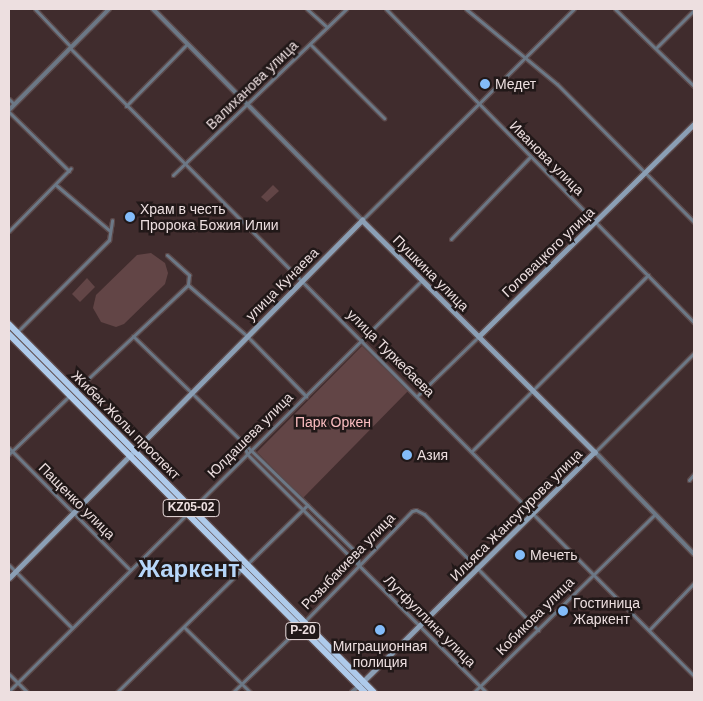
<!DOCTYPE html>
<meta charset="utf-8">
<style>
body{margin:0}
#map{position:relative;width:703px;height:701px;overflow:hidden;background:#402c2d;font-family:Arial,sans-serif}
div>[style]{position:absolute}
.green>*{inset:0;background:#624546}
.roads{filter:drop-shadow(1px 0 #5c494a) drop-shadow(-1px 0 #5c494a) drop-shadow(0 1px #5c494a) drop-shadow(0 -1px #5c494a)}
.minor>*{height:3px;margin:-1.5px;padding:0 1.5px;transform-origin:1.5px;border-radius:1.5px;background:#6c7886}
.tertiary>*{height:4px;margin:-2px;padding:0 2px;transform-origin:2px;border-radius:2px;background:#6c7886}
.secondary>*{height:4.5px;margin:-2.25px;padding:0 2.25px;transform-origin:2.25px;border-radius:2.25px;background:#8b9fb5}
.trunk>*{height:5.5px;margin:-2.75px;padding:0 2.75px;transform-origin:2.75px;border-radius:2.75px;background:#aecaea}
.dots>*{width:14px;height:14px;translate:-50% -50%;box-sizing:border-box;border:2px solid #211818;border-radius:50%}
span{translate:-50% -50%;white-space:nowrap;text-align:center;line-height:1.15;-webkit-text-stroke:5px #211818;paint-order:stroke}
.shield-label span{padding:1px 4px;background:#211818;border:1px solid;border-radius:4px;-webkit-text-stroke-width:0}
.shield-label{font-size:12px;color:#eddfe0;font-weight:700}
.poi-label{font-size:14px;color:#eddfe0}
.left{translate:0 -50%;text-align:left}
.street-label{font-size:14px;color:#eddfe0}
.park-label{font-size:14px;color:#fabdc0}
.town-label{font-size:24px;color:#b6d6f9;font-weight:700}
.frame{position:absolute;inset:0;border:10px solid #eddfe0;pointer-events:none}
</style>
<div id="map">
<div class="green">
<i style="clip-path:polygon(273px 185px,279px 191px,267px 202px,261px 197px)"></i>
<i style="clip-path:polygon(151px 253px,165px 263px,168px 273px,165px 284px,124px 324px,116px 327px,101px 322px,93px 308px,96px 295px,137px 255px)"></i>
<i style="clip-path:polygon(87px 278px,95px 287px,80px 302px,72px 294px)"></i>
<i style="clip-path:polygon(362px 346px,408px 391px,303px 498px,257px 452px)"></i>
</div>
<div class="roads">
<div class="minor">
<i style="left:35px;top:9px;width:52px;rotate:46.5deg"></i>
<i style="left:307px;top:9px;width:27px;rotate:42deg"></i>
<i style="left:386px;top:9px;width:439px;rotate:45.5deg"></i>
<i style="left:466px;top:9px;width:118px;rotate:39.5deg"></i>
<i style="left:557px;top:84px;width:194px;rotate:45.2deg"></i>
<i style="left:615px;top:9px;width:110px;rotate:44.3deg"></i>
<i style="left:310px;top:44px;width:105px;rotate:45deg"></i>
<i style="left:70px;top:48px;width:885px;rotate:45.18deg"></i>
<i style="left:656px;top:48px;width:54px;rotate:-45deg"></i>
<i style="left:9px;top:99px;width:7px;rotate:45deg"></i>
<i style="left:126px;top:106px;width:87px;rotate:-45.5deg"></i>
<i style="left:9px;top:112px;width:84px;rotate:44.5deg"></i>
<i style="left:173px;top:175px;width:240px;rotate:-43.8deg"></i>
<i style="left:56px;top:185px;width:70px;rotate:40.3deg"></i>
<i style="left:362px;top:220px;width:299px;rotate:-44.9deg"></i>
<i style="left:9px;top:231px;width:88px;rotate:-45.5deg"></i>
<i style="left:451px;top:239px;width:114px;rotate:-46.1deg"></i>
<i style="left:167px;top:255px;width:30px;rotate:42deg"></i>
<i style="left:189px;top:275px;width:10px;rotate:96deg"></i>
<i style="left:188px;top:285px;width:77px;rotate:40.8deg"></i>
<i style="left:246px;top:335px;width:86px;rotate:45.5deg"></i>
<i style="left:16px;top:333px;width:132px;rotate:-45deg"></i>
<i style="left:109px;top:240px;width:20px;rotate:-81deg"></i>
<i style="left:133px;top:336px;width:312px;rotate:44.1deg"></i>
<i style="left:357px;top:553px;width:11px;rotate:80deg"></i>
<i style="left:75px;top:391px;width:155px;rotate:-43.2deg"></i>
<i style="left:418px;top:395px;width:85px;rotate:-44deg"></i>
<i style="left:244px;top:445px;width:9px;rotate:72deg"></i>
<i style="left:247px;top:454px;width:337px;rotate:44.9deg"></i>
<i style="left:9px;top:448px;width:172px;rotate:45.2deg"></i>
<i style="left:472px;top:451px;width:249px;rotate:-45deg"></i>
<i style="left:595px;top:452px;width:140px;rotate:-45deg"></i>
<i style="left:9px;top:454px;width:83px;rotate:-44deg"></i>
<i style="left:689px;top:480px;width:8px;rotate:-50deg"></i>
<i style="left:9px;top:565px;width:89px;rotate:45deg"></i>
<i style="left:305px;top:621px;width:153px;rotate:-45.8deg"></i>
<i style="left:412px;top:511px;width:4px;rotate:-14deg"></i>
<i style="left:416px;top:510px;width:9px;rotate:27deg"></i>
<i style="left:424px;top:514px;width:163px;rotate:45.5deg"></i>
<i style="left:184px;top:627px;width:93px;rotate:44.6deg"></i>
<i style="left:649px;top:630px;width:65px;rotate:-46.2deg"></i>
<i style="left:9px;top:674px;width:25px;rotate:45deg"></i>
<i style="left:9px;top:691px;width:583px;rotate:-44.86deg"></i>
<i style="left:117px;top:692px;width:267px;rotate:-44.5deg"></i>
<i style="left:233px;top:692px;width:95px;rotate:-44.1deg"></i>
<i style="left:474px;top:692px;width:254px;rotate:-44.5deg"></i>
</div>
<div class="tertiary">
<i style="left:153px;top:9px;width:297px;rotate:45.3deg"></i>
<i style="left:9px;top:110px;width:142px;rotate:-45.3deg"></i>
<i style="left:595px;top:452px;width:142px;rotate:45.9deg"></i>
<i style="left:352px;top:692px;width:9px;rotate:-41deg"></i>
</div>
<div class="secondary">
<i style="left:479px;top:336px;width:302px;rotate:-44.6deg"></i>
<i style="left:9px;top:578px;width:503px;rotate:-45.4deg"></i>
<i style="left:362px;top:220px;width:329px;rotate:44.9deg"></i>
<i style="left:595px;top:452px;width:327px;rotate:135.2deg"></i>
</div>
<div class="trunk">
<i style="left:9px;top:324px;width:518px;rotate:45.23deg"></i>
<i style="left:9px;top:334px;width:505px;rotate:45.16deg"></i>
</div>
</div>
<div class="dots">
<i style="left:485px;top:84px;background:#83bcfa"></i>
<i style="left:130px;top:217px;background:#83bcfa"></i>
<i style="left:407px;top:455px;background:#83bcfa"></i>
<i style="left:520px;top:555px;background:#83bcfa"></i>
<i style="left:563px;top:611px;background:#83bcfa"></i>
<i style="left:380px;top:630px;background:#83bcfa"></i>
</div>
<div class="shield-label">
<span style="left:191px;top:508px">KZ05-02</span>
<span style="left:303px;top:631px">Р-20</span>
</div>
<div class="poi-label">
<span class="left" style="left:495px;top:84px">Медет</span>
<span class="left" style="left:140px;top:217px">Храм в честь<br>Пророка Божия Илии</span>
<span class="left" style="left:417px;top:455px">Азия</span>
<span class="left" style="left:530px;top:555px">Мечеть</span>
<span class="left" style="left:573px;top:611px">Гостиница<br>Жаркент</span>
<span style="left:380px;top:654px">Миграционная<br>полиция</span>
</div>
<div class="street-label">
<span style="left:252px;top:85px;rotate:-44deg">Валиханова улица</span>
<span style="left:547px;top:158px;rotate:45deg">Иванова улица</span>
<span style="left:548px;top:252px;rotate:-44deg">Головацкого улица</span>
<span style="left:431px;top:273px;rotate:45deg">Пушкина улица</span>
<span style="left:282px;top:284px;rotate:-45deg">улица Кунаева</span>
<span style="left:391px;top:353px;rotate:45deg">улица Туркебаева</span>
<span style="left:126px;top:425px;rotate:45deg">Жибек Жолы проспект</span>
<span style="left:250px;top:435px;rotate:-45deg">Юлдашева улица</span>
<span style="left:77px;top:501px;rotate:45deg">Пащенко улица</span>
<span style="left:516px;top:515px;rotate:-45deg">Ильяса Жансугурова улица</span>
<span style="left:348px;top:561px;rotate:-46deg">Розыбакиева улица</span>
<span style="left:535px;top:616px;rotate:-45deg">Кобикова улица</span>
<span style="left:430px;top:621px;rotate:45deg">Лутфуллина улица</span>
</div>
<div class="park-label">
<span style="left:333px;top:422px">Парк Оркен</span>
</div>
<div class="town-label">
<span style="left:189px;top:569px">Жаркент</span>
</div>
<div class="frame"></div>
</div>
